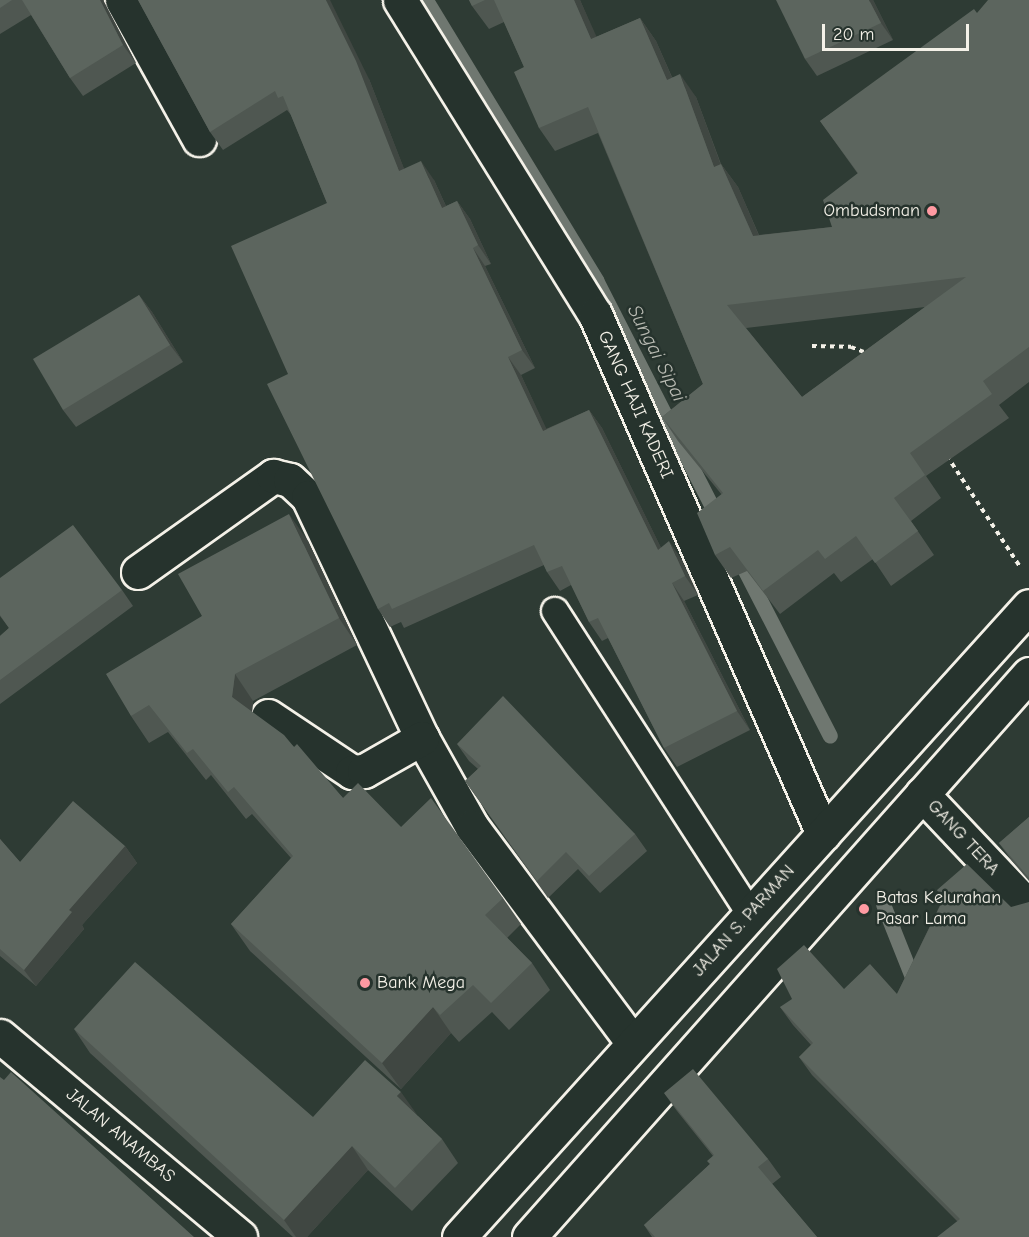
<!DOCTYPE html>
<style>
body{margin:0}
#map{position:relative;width:1029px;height:1237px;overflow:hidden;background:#2e3b34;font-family:"Comic Neue",sans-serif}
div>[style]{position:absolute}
.stream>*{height:15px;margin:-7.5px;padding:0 7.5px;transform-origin:7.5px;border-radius:7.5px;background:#6f7770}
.path>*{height:4px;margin-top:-2px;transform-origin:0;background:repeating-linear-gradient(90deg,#f4f1e8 0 4.5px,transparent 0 9px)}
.roads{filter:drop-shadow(2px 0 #f4f1e8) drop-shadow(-2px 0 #f4f1e8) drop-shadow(0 2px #f4f1e8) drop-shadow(0 -2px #f4f1e8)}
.lane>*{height:26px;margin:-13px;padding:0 13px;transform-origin:13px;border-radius:13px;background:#26332d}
.street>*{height:33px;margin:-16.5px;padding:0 16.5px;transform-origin:16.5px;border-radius:16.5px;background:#26332d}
.highway>*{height:33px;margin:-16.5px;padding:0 16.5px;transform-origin:16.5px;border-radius:16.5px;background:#26332d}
.wall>*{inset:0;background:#4f5751}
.shaded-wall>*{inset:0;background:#404742}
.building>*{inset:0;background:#5c655e}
.dots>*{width:16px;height:16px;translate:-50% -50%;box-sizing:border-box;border:3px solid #26332d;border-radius:50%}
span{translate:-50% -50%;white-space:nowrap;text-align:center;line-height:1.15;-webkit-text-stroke:5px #26332d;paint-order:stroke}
.poi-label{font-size:18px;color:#f4f1e8}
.right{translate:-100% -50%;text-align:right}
.left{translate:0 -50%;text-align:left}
.street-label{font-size:18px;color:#f4f1e8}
.water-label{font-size:20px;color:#b8bab2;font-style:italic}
.scale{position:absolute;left:822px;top:24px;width:147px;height:27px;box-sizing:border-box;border:3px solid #f4f1e8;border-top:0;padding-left:8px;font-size:18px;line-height:21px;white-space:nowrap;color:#f4f1e8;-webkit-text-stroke:4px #26332d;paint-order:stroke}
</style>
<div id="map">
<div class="stream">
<i style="left:426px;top:0;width:328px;rotate:58.7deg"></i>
<i style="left:596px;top:280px;width:270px;rotate:62.9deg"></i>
<i style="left:737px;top:555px;width:203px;rotate:62.8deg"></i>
<i style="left:883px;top:904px;width:89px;rotate:68.3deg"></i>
</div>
<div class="path">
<i style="left:812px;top:346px;width:39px;rotate:1deg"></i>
<i style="left:851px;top:347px;width:17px;rotate:21deg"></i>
<i style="left:947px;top:456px;width:131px;rotate:56.6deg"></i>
</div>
<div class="roads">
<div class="lane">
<i style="left:555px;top:611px;width:360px;rotate:57.2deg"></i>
</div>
<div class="street">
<i style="left:122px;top:0;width:159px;rotate:61deg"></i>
<i style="left:400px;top:0;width:370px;rotate:58.2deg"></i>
<i style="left:595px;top:314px;width:568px;rotate:66.32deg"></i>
<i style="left:138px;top:572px;width:166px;rotate:-35.4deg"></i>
<i style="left:273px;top:476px;width:17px;rotate:13deg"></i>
<i style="left:290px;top:480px;width:25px;rotate:43deg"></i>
<i style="left:308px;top:497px;width:267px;rotate:64.7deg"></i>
<i style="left:422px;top:738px;width:102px;rotate:60.7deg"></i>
<i style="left:472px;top:827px;width:269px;rotate:53.3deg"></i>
<i style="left:268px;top:716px;width:101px;rotate:33.7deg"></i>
<i style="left:352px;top:772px;width:12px;rotate:-5deg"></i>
<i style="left:364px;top:771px;width:67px;rotate:-29.6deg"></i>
<i style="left:922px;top:794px;width:156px;rotate:46.6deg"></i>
<i style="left:0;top:1036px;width:313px;rotate:39.9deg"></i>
</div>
<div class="highway">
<i style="left:459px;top:1237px;width:850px;rotate:-47.91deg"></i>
<i style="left:529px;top:1237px;width:753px;rotate:-48.39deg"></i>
</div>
</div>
<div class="wall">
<i style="clip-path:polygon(0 0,103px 0,136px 63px,83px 96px,70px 78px,31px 15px,0 34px)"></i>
<i style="clip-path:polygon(138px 0,369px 79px,404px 169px,434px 180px,446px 206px,457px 201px,470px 219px,491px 264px,485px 266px,535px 368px,521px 375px,546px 429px,589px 410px,602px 428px,661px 548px,682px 560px,698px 595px,684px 601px,750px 730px,677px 767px,664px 748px,608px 638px,602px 641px,589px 622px,571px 585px,560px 591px,547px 572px,544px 565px,404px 628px,401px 622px,390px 627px,378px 609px,288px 374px,327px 203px,291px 115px,287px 110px,223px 150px,210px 132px)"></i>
<i style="clip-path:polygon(evenodd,469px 0,580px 0,596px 37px,640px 18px,656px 41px,672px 77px,696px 97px,721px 164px,738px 187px,759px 235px,832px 227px,858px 174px,820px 121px,977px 13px,1029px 0,1029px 382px,999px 405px,1009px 418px,926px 476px,941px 498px,911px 521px,934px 555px,891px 586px,873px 559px,841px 582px,834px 573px,780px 614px,747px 571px,731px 578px,715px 555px,722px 495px,678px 441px,662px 417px,703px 384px,598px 133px,555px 151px,539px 128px,524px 67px,504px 22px,489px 29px,472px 6px,469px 0,925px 307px,802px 397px,746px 328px,925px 307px)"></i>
<i style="clip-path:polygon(873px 0,893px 40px,817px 76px,805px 59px)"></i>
<i style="clip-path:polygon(139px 295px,152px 312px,183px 362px,76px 427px,63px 410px)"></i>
<i style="clip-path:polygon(308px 541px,357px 645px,253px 701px,252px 712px,294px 747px,343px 798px,401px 827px,503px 898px,521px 924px,507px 938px,532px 963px,550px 990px,509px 1030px,492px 1012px,459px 1042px,451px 1033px,401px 1089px,250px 951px,231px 924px,291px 858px,252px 814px,246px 819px,211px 775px,206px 780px,168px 732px,149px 743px,131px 716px,202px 616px)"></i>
<i style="clip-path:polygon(0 578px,122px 590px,133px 606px,0 704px,0 636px,9px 628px,0 616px)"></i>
<i style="clip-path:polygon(457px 744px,635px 834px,647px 851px,600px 893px,578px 869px,548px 898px,465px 781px,478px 769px,469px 761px)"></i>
<i style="clip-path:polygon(1029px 817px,1029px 881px,1012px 861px,999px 843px)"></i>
<i style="clip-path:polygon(0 839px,20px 862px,125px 846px,137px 863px,82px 925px,84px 929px,36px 986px,0 956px)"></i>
<i style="clip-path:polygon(937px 890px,1011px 907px,1029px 1237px,957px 1221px,812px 1075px,799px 1057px,811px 1045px,793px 1025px,780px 1007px,844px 989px,897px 994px,943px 899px)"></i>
<i style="clip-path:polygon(74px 1029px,313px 1117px,418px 1116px,442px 1139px,458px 1163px,412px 1211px,368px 1170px,307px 1237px,293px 1237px,90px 1053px)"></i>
<i style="clip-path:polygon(664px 1093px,768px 1159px,781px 1177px,772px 1184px,817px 1237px,652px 1237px,644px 1225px,710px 1164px,713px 1156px,677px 1111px)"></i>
</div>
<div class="shaded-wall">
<i style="clip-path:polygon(100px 0,103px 0,136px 63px,123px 45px)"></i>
<i style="clip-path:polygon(326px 0,330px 0,369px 79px,412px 189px,399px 171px)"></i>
<i style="clip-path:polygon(574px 0,580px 0,608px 62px,591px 39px)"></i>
<i style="clip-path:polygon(869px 0,873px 0,893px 40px,881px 23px)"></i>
<i style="clip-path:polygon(640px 18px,656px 41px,683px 103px,667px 80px)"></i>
<i style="clip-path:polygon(680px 74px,696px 97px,730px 190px,714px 167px)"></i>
<i style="clip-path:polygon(421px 161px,434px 180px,455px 226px,442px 208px)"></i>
<i style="clip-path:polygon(721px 164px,738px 187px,769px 259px,753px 236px)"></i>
<i style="clip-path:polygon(457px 201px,470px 219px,491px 264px,478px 245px)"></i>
<i style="clip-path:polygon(473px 248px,485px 266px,535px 368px,522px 350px)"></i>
<i style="clip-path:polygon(139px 295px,152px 312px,183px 362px,170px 345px)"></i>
<i style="clip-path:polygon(508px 357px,521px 375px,556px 449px,543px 431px)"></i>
<i style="clip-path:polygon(589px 410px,602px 428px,671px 568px,658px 550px)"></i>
<i style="clip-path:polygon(289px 514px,308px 541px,357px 645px,339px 618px)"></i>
<i style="clip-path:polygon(669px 541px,682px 560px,698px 595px,685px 576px)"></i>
<i style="clip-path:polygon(672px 583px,684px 601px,750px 730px,737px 711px)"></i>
<i style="clip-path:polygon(235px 674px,253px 701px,251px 724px,232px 697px)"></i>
<i style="clip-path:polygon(125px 846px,137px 863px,82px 925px,84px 929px,36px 986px,24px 970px,69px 910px)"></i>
<i style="clip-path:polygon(433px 1007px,451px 1033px,401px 1089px,382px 1063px)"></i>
<i style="clip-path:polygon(401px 1092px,418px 1116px,397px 1096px)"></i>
<i style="clip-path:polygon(352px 1146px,368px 1170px,307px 1237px,296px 1237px,284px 1220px)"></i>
</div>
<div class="building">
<i style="clip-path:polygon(0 0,12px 0,0 8px)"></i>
<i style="clip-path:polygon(22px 0,100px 0,123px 45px,70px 78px)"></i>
<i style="clip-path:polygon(138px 0,326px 0,356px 61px,399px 171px,421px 161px,442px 208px,457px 201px,478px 245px,473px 248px,522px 350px,508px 357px,543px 431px,589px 410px,658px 550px,669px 541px,685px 576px,672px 583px,737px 711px,664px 748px,598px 618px,589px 622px,562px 566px,547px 572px,534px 545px,392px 609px,389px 603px,378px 609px,267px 384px,288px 374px,231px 246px,327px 203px,283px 96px,278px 98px,275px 91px,210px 132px)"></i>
<i style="clip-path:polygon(469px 0,485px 0,472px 6px)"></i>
<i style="clip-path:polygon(evenodd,494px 0,574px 0,591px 39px,640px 18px,667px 80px,680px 74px,714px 167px,721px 164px,753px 236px,832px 227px,823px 200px,858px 173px,820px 121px,974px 9px,977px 13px,988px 0,1029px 0,1029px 347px,983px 381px,992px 394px,910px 453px,925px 475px,894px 498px,918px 531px,875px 563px,856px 536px,825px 559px,818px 550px,763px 591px,730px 547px,715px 555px,697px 513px,723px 493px,662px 417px,703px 384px,588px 107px,539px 128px,514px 72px,524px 67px,494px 0,966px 277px,802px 397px,727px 305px,966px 277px)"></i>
<i style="clip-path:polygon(776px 0,869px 0,881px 23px,805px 59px)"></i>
<i style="clip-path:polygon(139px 295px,170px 345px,63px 410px,33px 359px)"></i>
<i style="clip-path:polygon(289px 514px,339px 618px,235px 674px,232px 697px,284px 735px,294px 747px,297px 744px,343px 798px,358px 783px,401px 827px,431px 798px,503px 898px,485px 915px,532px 963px,491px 1003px,473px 985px,440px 1015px,433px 1007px,382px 1063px,231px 924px,293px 856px,234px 787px,228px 792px,193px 749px,187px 753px,149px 705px,131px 716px,106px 674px,202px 616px,178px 574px)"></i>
<i style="clip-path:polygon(73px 525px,122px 590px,0 680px,0 636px,9px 628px,0 615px,0 578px)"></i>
<i style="clip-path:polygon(503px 696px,635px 834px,589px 876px,566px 852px,537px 881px,465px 781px,481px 766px,457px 744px)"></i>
<i style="clip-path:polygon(73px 801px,125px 846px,69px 910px,72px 912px,24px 970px,0 949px,0 839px,20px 862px)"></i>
<i style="clip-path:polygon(1029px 817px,1029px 878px,999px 843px)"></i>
<i style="clip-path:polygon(967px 864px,1011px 907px,1029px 902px,1029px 1237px,937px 1237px,960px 1219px,799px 1057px,813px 1043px,780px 1007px,792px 999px,777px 969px,804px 945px,844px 989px,870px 964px,897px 994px,944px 898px,937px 890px)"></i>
<i style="clip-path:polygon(135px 962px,313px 1117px,365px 1060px,401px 1092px,397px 1096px,442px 1139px,395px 1188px,352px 1146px,284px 1220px,74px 1029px)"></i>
<i style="clip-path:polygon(693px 1069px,768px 1159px,758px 1167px,817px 1237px,655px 1237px,644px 1225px,710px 1164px,707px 1161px,714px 1155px,664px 1093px)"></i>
<i style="clip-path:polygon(11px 1072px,194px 1237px,0 1237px,0 1077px,4px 1080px)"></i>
</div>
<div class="dots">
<i style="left:932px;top:211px;background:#ff9aa2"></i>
<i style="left:864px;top:909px;background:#ff9aa2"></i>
<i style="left:365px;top:983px;background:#ff9aa2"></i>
</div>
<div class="poi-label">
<span class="right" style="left:920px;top:211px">Ombudsman</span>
<span class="left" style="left:876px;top:909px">Batas Kelurahan<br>Pasar Lama</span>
<span class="left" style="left:377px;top:983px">Bank Mega</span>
</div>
<div class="street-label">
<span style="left:635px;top:405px;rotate:66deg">GANG HAJI KADERI</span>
<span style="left:963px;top:838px;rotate:47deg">GANG TERA</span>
<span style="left:744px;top:921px;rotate:-48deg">JALAN S. PARMAN</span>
<span style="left:120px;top:1136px;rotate:40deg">JALAN ANAMBAS</span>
</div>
<div class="water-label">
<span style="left:657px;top:353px;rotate:63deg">Sungai Sipai</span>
</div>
<div class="scale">20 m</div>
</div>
